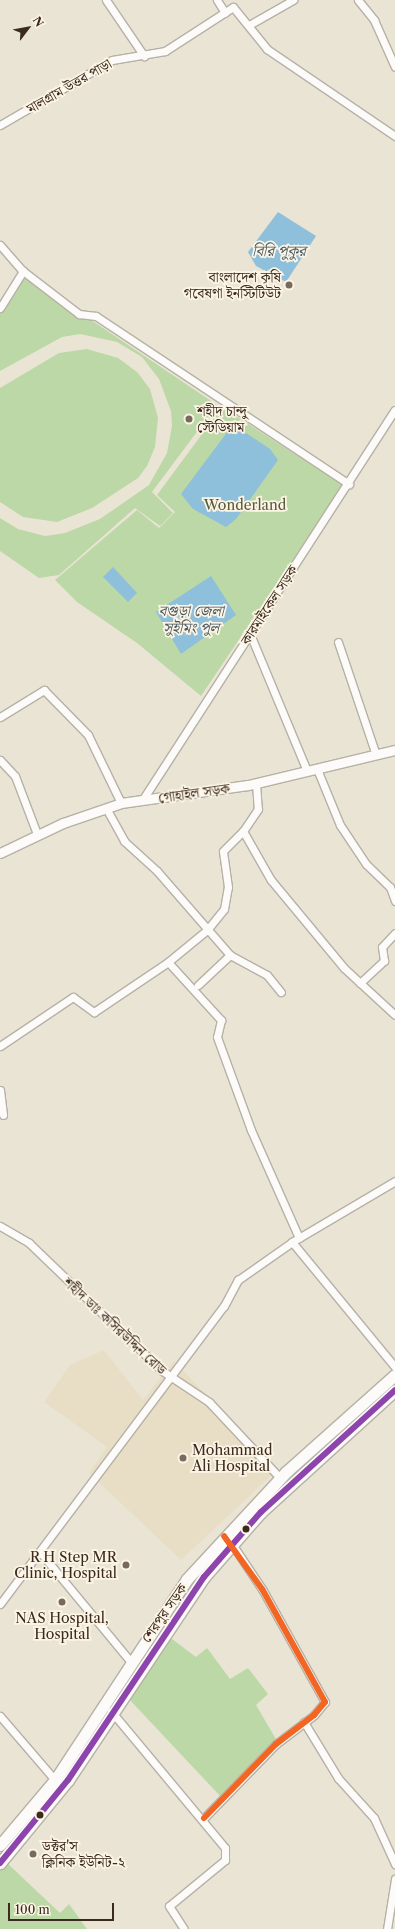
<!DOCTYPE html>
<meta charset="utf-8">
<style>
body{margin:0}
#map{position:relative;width:395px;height:1929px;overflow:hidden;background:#eae4d5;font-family:"Libre Caslon Text","Noto Serif Bengali",serif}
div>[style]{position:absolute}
.built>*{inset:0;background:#e8dec6}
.green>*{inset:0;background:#bcd8a6}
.water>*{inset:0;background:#8ebfdb}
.roads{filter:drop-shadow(1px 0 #b6b1a6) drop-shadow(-1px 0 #b6b1a6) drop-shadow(0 1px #b6b1a6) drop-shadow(0 -1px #b6b1a6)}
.minor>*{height:7px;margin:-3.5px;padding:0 3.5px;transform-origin:3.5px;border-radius:3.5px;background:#fcfbf9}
.major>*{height:9px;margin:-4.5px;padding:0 4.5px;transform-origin:4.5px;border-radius:4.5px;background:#fcfbf9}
.highway>*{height:11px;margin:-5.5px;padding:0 5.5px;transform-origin:5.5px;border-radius:5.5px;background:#fcfbf9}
.bus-1>*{height:6px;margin:-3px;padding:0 3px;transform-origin:3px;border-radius:3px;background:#8e44ad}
.bus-2>*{height:6px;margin:-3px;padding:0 3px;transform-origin:3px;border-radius:3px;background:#f26522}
.dots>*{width:11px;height:11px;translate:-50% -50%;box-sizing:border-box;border:2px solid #fcf5e5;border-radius:50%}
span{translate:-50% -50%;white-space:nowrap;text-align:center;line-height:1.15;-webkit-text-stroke:3.5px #fcf5e5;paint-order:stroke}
.street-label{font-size:14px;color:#3b2a1e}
.poi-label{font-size:14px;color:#3b2a1e}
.right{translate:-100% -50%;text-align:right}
.left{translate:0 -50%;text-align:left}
.park-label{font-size:14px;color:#575b3b}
.water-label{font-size:15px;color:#4a5961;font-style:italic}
.north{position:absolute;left:8px;top:8px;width:40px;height:40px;-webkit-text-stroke:3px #fcf5e5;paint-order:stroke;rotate:58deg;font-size:11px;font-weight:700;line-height:16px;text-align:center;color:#3b2a1e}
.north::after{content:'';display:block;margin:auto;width:14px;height:18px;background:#3b2a1e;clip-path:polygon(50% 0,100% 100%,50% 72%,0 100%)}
.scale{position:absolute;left:8px;top:1903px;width:106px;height:18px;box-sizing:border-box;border:2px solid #3b2a1e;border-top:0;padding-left:5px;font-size:12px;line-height:14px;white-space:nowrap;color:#3b2a1e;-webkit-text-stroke:3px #fcf5e5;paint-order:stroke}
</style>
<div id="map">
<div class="built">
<i style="clip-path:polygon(104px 1350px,143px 1400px,174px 1361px,277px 1470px,181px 1560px,89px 1473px,107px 1447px,44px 1402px,70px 1365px)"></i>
</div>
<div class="green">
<i style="clip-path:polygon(23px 274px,217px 405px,152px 492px,173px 513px,160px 526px,135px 508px,59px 575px,39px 578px,0 551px,0 518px,18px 529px,45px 536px,65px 533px,100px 519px,149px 485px,167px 453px,172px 426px,171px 411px,159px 379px,142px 357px,117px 342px,80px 334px,62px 337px,0 371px,0 311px)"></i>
<i style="clip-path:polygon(87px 349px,118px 358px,137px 372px,150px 389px,158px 418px,155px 447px,147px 466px,138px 478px,92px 508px,57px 522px,23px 517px,0 502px,0 388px,59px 353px)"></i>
<i style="clip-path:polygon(222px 407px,343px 485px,201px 696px,137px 643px,77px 602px,55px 580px,137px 510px,159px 528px,175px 512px,157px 495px)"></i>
<i style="clip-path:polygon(168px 1636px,196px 1657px,207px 1648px,230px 1679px,248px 1668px,268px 1694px,256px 1705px,277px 1741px,222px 1798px,128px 1698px)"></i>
<i style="clip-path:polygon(6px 1862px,60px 1913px,69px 1904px,87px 1929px,0 1929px,0 1868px)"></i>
</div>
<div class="water">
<i style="clip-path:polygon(278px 212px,316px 236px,286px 282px,256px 266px,248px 252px)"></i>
<i style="clip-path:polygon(231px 427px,237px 427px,270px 449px,278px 460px,236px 519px,226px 527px,193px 509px,181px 494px)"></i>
<i style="clip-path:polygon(113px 567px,137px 593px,128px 602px,103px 577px)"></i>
<i style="clip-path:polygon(211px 576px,236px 615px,181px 654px,156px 612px)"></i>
</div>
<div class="roads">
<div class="minor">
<i style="left:106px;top:0;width:68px;rotate:55.8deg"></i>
<i style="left:217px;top:0;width:15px;rotate:58deg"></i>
<i style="left:358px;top:0;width:26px;rotate:51deg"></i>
<i style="left:374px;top:20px;width:51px;rotate:65.9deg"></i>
<i style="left:249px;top:25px;width:51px;rotate:-29.6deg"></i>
<i style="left:0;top:125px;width:129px;rotate:-30.1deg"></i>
<i style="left:112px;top:60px;width:54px;rotate:-9.6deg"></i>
<i style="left:165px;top:51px;width:81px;rotate:-32.9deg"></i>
<i style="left:233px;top:7px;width:54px;rotate:51deg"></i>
<i style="left:267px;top:49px;width:155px;rotate:34.2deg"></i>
<i style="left:0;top:245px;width:35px;rotate:49deg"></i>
<i style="left:23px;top:271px;width:71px;rotate:37.5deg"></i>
<i style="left:79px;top:314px;width:17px;rotate:7deg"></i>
<i style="left:96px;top:316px;width:304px;rotate:33.6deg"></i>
<i style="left:0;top:308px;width:44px;rotate:-58.1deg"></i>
<i style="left:250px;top:634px;width:148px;rotate:67.4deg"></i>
<i style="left:338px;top:642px;width:119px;rotate:71.4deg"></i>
<i style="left:0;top:717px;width:52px;rotate:-31.5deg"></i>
<i style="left:44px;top:690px;width:63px;rotate:45.6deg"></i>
<i style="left:88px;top:735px;width:76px;rotate:64.1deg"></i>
<i style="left:0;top:760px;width:22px;rotate:47deg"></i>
<i style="left:15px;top:776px;width:62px;rotate:69.2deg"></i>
<i style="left:317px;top:769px;width:61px;rotate:67.7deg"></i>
<i style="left:340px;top:825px;width:47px;rotate:56.3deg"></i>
<i style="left:366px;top:864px;width:33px;rotate:44deg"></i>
<i style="left:390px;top:887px;width:15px;rotate:70deg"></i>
<i style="left:256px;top:783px;width:26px;rotate:86deg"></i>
<i style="left:258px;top:809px;width:27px;rotate:124deg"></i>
<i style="left:243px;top:831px;width:56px;rotate:60.3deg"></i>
<i style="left:271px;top:880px;width:114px;rotate:50.3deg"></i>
<i style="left:344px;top:968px;width:69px;rotate:42.7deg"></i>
<i style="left:143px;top:799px;width:463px;rotate:-57.1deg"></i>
<i style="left:106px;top:808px;width:38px;rotate:61deg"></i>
<i style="left:124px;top:841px;width:45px;rotate:42.3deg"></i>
<i style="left:157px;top:871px;width:111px;rotate:49deg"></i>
<i style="left:230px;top:955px;width:42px;rotate:28.4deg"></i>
<i style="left:267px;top:975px;width:22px;rotate:51deg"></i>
<i style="left:168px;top:962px;width:79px;rotate:47.6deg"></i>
<i style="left:221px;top:1020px;width:17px;rotate:103deg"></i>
<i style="left:217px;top:1037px;width:99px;rotate:69.9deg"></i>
<i style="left:251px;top:1130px;width:118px;rotate:66deg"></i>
<i style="left:360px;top:983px;width:33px;rotate:-43deg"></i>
<i style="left:384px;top:961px;width:14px;rotate:-98deg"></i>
<i style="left:382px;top:947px;width:19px;rotate:-47deg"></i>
<i style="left:198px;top:985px;width:44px;rotate:-43.2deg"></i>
<i style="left:0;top:1046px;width:88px;rotate:-33.9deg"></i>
<i style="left:73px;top:997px;width:26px;rotate:36deg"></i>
<i style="left:94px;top:1012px;width:89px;rotate:-34deg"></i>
<i style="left:168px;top:962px;width:50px;rotate:-39.4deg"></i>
<i style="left:207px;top:930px;width:27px;rotate:-51deg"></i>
<i style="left:224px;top:909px;width:22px;rotate:-80deg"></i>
<i style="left:228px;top:887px;width:36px;rotate:-98deg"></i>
<i style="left:223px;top:851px;width:28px;rotate:-45deg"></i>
<i style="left:0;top:1090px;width:25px;rotate:83deg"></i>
<i style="left:0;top:1226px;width:34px;rotate:30deg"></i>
<i style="left:29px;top:1243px;width:183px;rotate:43.9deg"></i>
<i style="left:161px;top:1370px;width:58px;rotate:33.7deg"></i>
<i style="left:209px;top:1402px;width:104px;rotate:46.9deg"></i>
<i style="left:292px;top:1242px;width:162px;rotate:50.5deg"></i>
<i style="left:40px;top:1552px;width:143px;rotate:50.4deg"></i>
<i style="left:0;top:1604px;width:373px;rotate:-53.1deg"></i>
<i style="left:224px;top:1306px;width:30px;rotate:-62deg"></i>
<i style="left:238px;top:1280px;width:66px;rotate:-35.1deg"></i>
<i style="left:292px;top:1242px;width:120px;rotate:-30.6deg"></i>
<i style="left:111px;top:1711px;width:178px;rotate:50.2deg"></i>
<i style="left:225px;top:1848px;width:12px;rotate:90deg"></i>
<i style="left:225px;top:1860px;width:72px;rotate:140.6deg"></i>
<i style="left:169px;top:1906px;width:27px;rotate:57deg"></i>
<i style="left:0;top:1716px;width:84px;rotate:49.3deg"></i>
<i style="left:304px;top:1722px;width:66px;rotate:58.7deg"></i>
<i style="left:338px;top:1778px;width:54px;rotate:48deg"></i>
<i style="left:374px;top:1818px;width:51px;rotate:65.5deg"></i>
<i style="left:204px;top:1818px;width:103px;rotate:-45.8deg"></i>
<i style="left:276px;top:1744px;width:48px;rotate:-37.3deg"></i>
<i style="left:314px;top:1715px;width:17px;rotate:-50deg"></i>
<i style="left:325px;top:1702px;width:129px;rotate:-119.1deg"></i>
<i style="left:262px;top:1589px;width:58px;rotate:-123.7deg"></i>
<i style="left:387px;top:1929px;width:51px;rotate:-80.9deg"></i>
</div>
<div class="major">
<i style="left:0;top:853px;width:70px;rotate:-25.5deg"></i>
<i style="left:63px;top:823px;width:61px;rotate:-19deg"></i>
<i style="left:121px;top:803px;width:128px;rotate:-8.1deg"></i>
<i style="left:248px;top:785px;width:151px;rotate:-13.4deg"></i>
</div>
<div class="highway">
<i style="left:0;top:1845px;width:85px;rotate:-49.8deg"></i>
<i style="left:55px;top:1780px;width:240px;rotate:-56.7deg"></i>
<i style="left:187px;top:1579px;width:146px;rotate:-47.2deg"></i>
<i style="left:286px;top:1472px;width:146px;rotate:-41.7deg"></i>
<i style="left:0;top:1863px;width:107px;rotate:-50.7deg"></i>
<i style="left:68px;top:1780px;width:244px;rotate:-56.2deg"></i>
<i style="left:204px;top:1577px;width:86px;rotate:-48.8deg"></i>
<i style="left:261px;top:1512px;width:181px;rotate:-42.3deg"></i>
</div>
</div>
<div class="bus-1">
<i style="left:0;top:1863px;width:107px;rotate:-50.7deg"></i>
<i style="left:68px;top:1780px;width:244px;rotate:-56.2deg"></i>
<i style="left:204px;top:1577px;width:86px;rotate:-48.8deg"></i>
<i style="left:261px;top:1512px;width:181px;rotate:-42.3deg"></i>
</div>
<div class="bus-2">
<i style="left:204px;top:1818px;width:103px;rotate:-45.8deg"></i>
<i style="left:276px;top:1744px;width:48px;rotate:-37.3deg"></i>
<i style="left:314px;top:1715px;width:17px;rotate:-50deg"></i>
<i style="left:325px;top:1702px;width:129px;rotate:-119.1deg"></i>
<i style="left:262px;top:1589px;width:65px;rotate:-125.6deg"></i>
</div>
<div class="dots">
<i style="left:289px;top:285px;background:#786b5e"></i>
<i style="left:189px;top:419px;background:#786b5e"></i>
<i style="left:183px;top:1458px;background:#786b5e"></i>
<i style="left:246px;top:1529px;background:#3b2a1e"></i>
<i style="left:126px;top:1565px;background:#786b5e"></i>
<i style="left:62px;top:1602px;background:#786b5e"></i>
<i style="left:40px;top:1815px;background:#3b2a1e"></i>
<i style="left:33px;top:1854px;background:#786b5e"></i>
</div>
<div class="street-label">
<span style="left:69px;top:86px;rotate:-30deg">মালগ্রাম উত্তর পাড়া</span>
<span style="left:269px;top:605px;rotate:-57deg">কারমাইকেল সড়ক</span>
<span style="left:194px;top:793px;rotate:-8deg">গোহাইল সড়ক</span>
<span style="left:115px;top:1326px;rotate:43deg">শহীদ ডাঃ কসিরউদ্দিন রোড</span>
<span style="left:164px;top:1613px;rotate:-55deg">শেরপুর সড়ক</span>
</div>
<div class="poi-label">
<span class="right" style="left:281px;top:285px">বাংলাদেশ কৃষি<br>গবেষণা ইনস্টিটিউট</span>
<span class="left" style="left:197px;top:419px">শহীদ চান্দু<br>স্টেডিয়াম</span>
<span class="left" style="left:192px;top:1458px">Mohammad<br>Ali Hospital</span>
<span class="right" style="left:117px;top:1565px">R H Step MR<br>Clinic, Hospital</span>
<span style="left:62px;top:1626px">NAS Hospital,<br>Hospital</span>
<span class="left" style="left:42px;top:1854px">ডক্টর'স<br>ক্লিনিক ইউনিট-২</span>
</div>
<div class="park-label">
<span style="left:245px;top:505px">Wonderland</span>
</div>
<div class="water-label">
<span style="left:279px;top:251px">বিরি পুকুর</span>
<span style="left:191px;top:619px">বগুড়া জেলা<br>সুইমিং পুল</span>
</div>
<div class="north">N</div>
<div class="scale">100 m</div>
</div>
